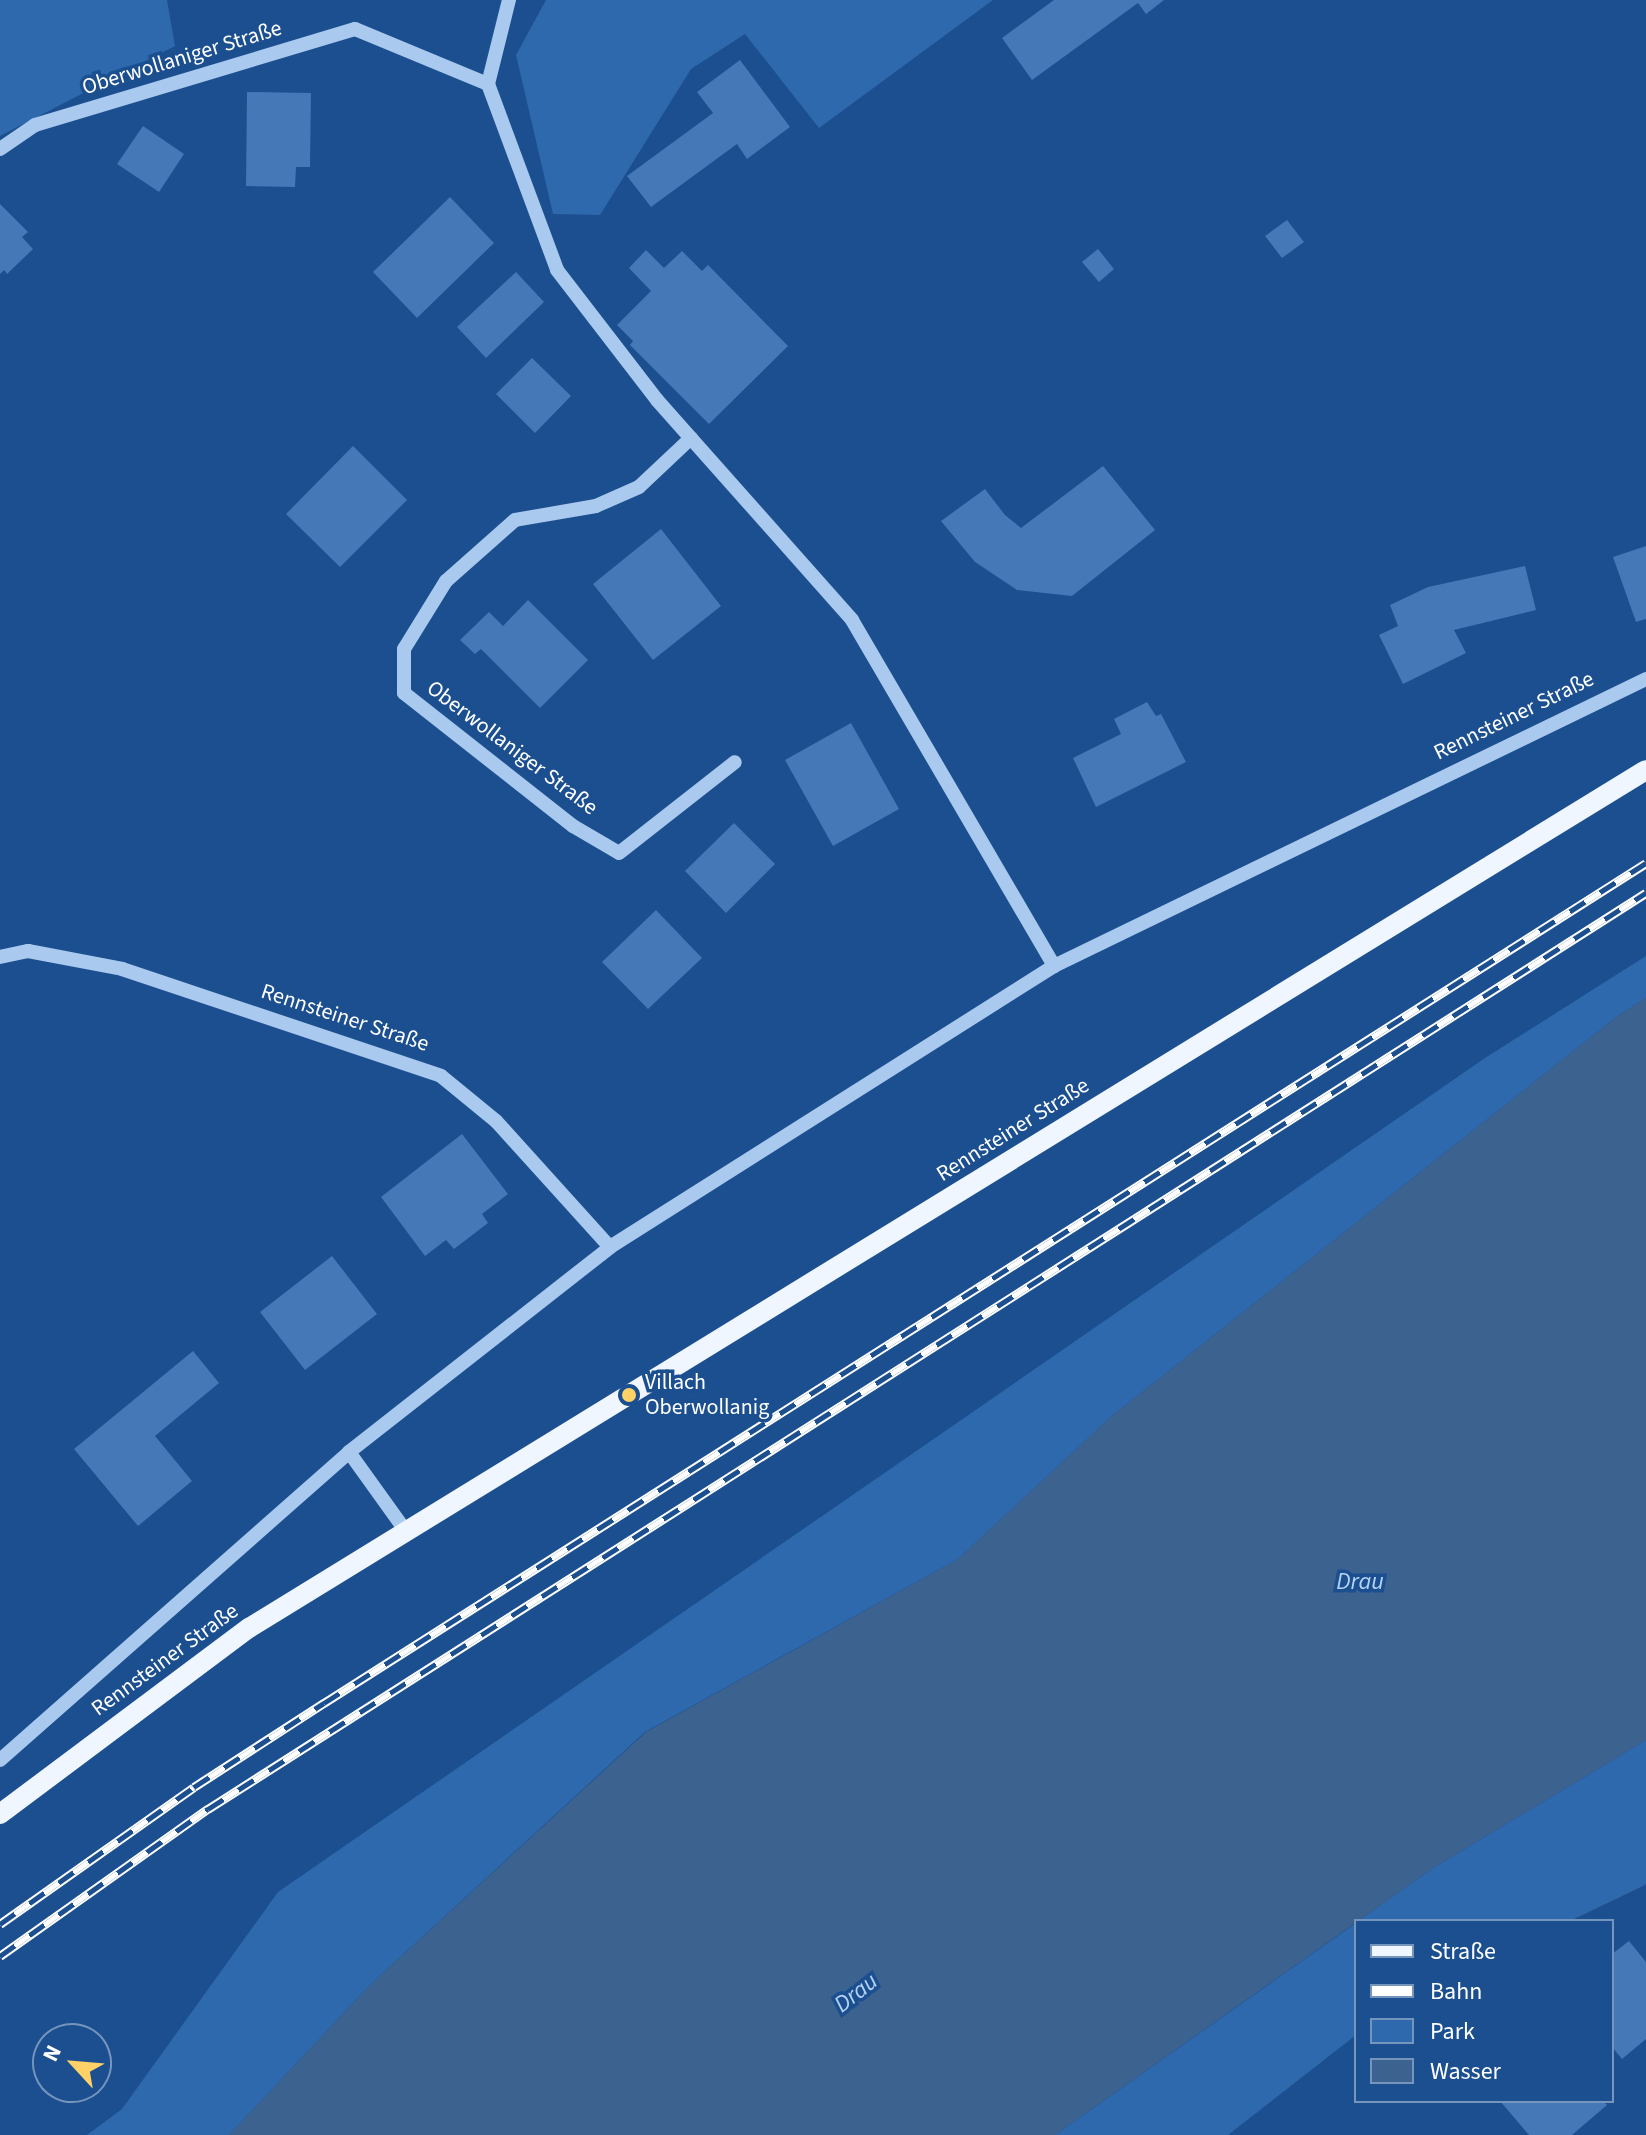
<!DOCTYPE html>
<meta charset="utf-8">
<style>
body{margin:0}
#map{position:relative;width:1646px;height:2135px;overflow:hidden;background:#1b4f8f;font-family:"Source Sans 3",sans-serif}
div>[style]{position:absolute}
.green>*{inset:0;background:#2e69ad}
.water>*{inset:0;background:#3c6290}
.building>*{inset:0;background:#4478b7}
.minor>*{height:14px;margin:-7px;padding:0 7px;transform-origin:7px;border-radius:7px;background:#a9c9ee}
.major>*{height:20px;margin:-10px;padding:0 10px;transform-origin:10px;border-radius:10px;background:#f0f6ff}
.rail>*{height:9px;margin-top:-4.5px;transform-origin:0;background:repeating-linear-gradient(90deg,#1b4f8f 0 18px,#fff 0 36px);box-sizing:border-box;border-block:2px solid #fff}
.dots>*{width:22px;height:22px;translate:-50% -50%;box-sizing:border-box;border:4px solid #1b4f8f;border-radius:50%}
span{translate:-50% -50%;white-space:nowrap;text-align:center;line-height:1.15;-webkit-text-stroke:7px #1b4f8f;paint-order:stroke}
.street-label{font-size:22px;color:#fff}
.poi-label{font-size:22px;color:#fff}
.left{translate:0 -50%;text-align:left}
.water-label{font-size:24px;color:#b5d3f5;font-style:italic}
.legend{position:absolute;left:1354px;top:1919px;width:260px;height:184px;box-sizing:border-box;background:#1b4f8f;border:2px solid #7695bc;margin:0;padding:10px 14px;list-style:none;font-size:24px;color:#fff}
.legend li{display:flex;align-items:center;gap:16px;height:40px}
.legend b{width:40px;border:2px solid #7695bc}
.north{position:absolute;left:32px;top:2023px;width:80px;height:80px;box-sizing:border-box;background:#1b4f8f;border:2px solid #7695bc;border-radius:50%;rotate:296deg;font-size:22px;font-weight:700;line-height:32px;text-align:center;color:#fff}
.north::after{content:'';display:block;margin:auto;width:28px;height:36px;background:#ffd166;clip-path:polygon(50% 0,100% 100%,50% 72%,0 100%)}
</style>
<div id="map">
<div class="green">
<i style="clip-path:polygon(0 0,167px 0,175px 46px,0 136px)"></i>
<i style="clip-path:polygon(546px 0,993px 0,819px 128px,745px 34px,691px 69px,600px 215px,553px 214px,516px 55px)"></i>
<i style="clip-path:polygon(1646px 956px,1646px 998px,1619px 1015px,1113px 1415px,958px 1559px,645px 1732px,370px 1985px,229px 2135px,87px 2135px,122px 2109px,278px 1892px,1485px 1058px)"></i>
<i style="clip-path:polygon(1646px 1740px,1646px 1884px,1643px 1886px,1570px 1921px,1358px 1921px,1433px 1868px)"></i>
<i style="clip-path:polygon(1356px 1923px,1356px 2035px,1228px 2135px,1055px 2135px)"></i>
</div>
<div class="water">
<i style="clip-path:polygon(1646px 998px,1646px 1740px,1433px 1868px,1055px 2135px,229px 2135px,370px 1985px,646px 1732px,958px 1559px,1113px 1415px,1619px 1015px)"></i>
</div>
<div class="building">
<i style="clip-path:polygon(1054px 0,1164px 0,1146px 14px,1138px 3px,1032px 80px,1002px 38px)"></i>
<i style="clip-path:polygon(740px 60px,790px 127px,747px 159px,737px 144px,651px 207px,627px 176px,713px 113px,697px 92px)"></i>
<i style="clip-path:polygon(247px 92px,311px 93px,310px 167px,296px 167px,295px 187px,246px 186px)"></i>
<i style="clip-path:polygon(143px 126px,184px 154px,159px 192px,117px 164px)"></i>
<i style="clip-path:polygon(450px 197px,494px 243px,417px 318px,373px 272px)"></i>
<i style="clip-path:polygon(0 204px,28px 232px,22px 237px,33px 249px,7px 274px,4px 270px,0 274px)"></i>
<i style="clip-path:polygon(1287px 220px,1304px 242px,1282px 258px,1265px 236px)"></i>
<i style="clip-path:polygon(1098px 249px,1114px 269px,1099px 282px,1082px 262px)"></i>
<i style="clip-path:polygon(646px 250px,664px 268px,682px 251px,702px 271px,708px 265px,788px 346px,709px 424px,630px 345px,633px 341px,617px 325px,651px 291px,629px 268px)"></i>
<i style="clip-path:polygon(516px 272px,544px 302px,486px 358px,457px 327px)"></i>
<i style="clip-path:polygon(532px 358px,571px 396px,535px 433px,496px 394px)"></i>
<i style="clip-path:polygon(353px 446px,407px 500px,340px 567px,286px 514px)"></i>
<i style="clip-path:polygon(1103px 466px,1155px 530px,1072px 596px,1017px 590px,975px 562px,941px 521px,985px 489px,1005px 515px,1021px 528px)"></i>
<i style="clip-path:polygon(661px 529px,721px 606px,653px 660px,593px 584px)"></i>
<i style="clip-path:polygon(1646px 546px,1646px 619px,1636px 622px,1613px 557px)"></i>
<i style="clip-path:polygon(1525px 566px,1536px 610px,1454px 630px,1466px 653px,1403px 684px,1379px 635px,1398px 626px,1390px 605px,1428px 587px)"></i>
<i style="clip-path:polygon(528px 600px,588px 660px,540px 708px,481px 649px,475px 654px,460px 640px,489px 612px,503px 626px)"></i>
<i style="clip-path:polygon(1147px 702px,1156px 716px,1161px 714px,1186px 762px,1096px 807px,1073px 758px,1121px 734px,1114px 719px)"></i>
<i style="clip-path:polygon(851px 723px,899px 809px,833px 846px,785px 760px)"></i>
<i style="clip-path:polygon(734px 823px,775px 864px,726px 913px,685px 871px)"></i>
<i style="clip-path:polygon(656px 910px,702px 958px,648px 1009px,602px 962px)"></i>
<i style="clip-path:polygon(462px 1134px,508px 1194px,482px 1214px,488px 1223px,454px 1249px,446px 1240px,425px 1256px,381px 1197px)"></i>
<i style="clip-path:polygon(332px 1256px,377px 1314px,305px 1370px,260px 1312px)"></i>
<i style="clip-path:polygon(193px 1351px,219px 1383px,155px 1436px,192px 1481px,138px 1526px,74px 1449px)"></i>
<i style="clip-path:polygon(1629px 1941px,1646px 1962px,1646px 2039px,1622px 2059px,1612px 2047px,1612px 1954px)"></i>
<i style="clip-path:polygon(1500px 2101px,1603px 2101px,1607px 2105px,1572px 2135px,1529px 2135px)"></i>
</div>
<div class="minor">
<i style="left:488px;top:84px;width:87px;rotate:-76deg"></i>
<i style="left:0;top:149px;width:42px;rotate:-34.4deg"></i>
<i style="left:35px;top:125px;width:334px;rotate:-16.7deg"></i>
<i style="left:355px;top:29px;width:144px;rotate:22.5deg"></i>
<i style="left:488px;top:84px;width:198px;rotate:69.6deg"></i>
<i style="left:557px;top:270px;width:164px;rotate:52.4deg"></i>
<i style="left:657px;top:400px;width:294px;rotate:48.4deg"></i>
<i style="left:852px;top:620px;width:401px;rotate:59.7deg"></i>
<i style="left:691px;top:438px;width:71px;rotate:136.7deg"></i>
<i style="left:639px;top:487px;width:47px;rotate:156.2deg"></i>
<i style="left:596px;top:506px;width:82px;rotate:170.2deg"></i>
<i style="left:515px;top:520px;width:92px;rotate:138.5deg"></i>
<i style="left:446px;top:581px;width:80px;rotate:121.7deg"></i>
<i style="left:404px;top:649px;width:44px;rotate:90deg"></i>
<i style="left:404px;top:693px;width:215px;rotate:38.2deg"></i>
<i style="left:573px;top:826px;width:53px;rotate:30.4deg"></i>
<i style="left:619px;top:853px;width:147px;rotate:-38.1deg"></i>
<i style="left:0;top:957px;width:29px;rotate:-12deg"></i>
<i style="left:28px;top:951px;width:96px;rotate:10.8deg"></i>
<i style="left:122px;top:969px;width:336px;rotate:18.5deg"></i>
<i style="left:441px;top:1076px;width:71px;rotate:39.3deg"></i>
<i style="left:496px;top:1121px;width:170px;rotate:47.9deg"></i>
<i style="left:405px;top:1530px;width:96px;rotate:-125.7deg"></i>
<i style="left:349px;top:1452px;width:332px;rotate:-38.1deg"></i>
<i style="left:610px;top:1247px;width:525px;rotate:-32.33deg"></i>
<i style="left:1054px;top:966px;width:658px;rotate:-25.86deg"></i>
<i style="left:0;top:1760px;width:465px;rotate:-41.4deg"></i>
</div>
<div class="major">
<i style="left:0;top:1814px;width:311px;rotate:-36.8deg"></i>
<i style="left:249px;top:1628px;width:1639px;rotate:-31.56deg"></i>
</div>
<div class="rail">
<i style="left:0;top:1924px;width:237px;rotate:-35.2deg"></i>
<i style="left:194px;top:1787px;width:155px;rotate:-32.9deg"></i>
<i style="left:324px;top:1703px;width:1566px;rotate:-32.43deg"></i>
<i style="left:0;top:1956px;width:255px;rotate:-35.3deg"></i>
<i style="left:208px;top:1809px;width:1705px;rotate:-32.5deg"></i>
</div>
<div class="dots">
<i style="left:629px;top:1395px;background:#ffd166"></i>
</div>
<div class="street-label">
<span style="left:182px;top:58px;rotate:-17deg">Oberwollaniger Straße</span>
<span style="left:1514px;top:716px;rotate:-26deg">Rennsteiner Straße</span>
<span style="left:512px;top:748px;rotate:37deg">Oberwollaniger Straße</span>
<span style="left:345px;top:1018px;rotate:18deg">Rennsteiner Straße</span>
<span style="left:1013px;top:1130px;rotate:-32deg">Rennsteiner Straße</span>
<span style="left:165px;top:1660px;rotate:-36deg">Rennsteiner Straße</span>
</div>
<div class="poi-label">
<span class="left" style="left:645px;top:1395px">Villach<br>Oberwollanig</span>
</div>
<div class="water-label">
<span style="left:1360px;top:1582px">Drau</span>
<span style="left:856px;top:1993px;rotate:-38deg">Drau</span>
</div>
<ul class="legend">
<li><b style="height:10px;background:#f0f6ff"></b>Straße</li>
<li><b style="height:10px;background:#fff"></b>Bahn</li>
<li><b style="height:22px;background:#2e69ad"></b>Park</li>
<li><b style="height:22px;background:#3c6290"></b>Wasser</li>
</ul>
<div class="north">N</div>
</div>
